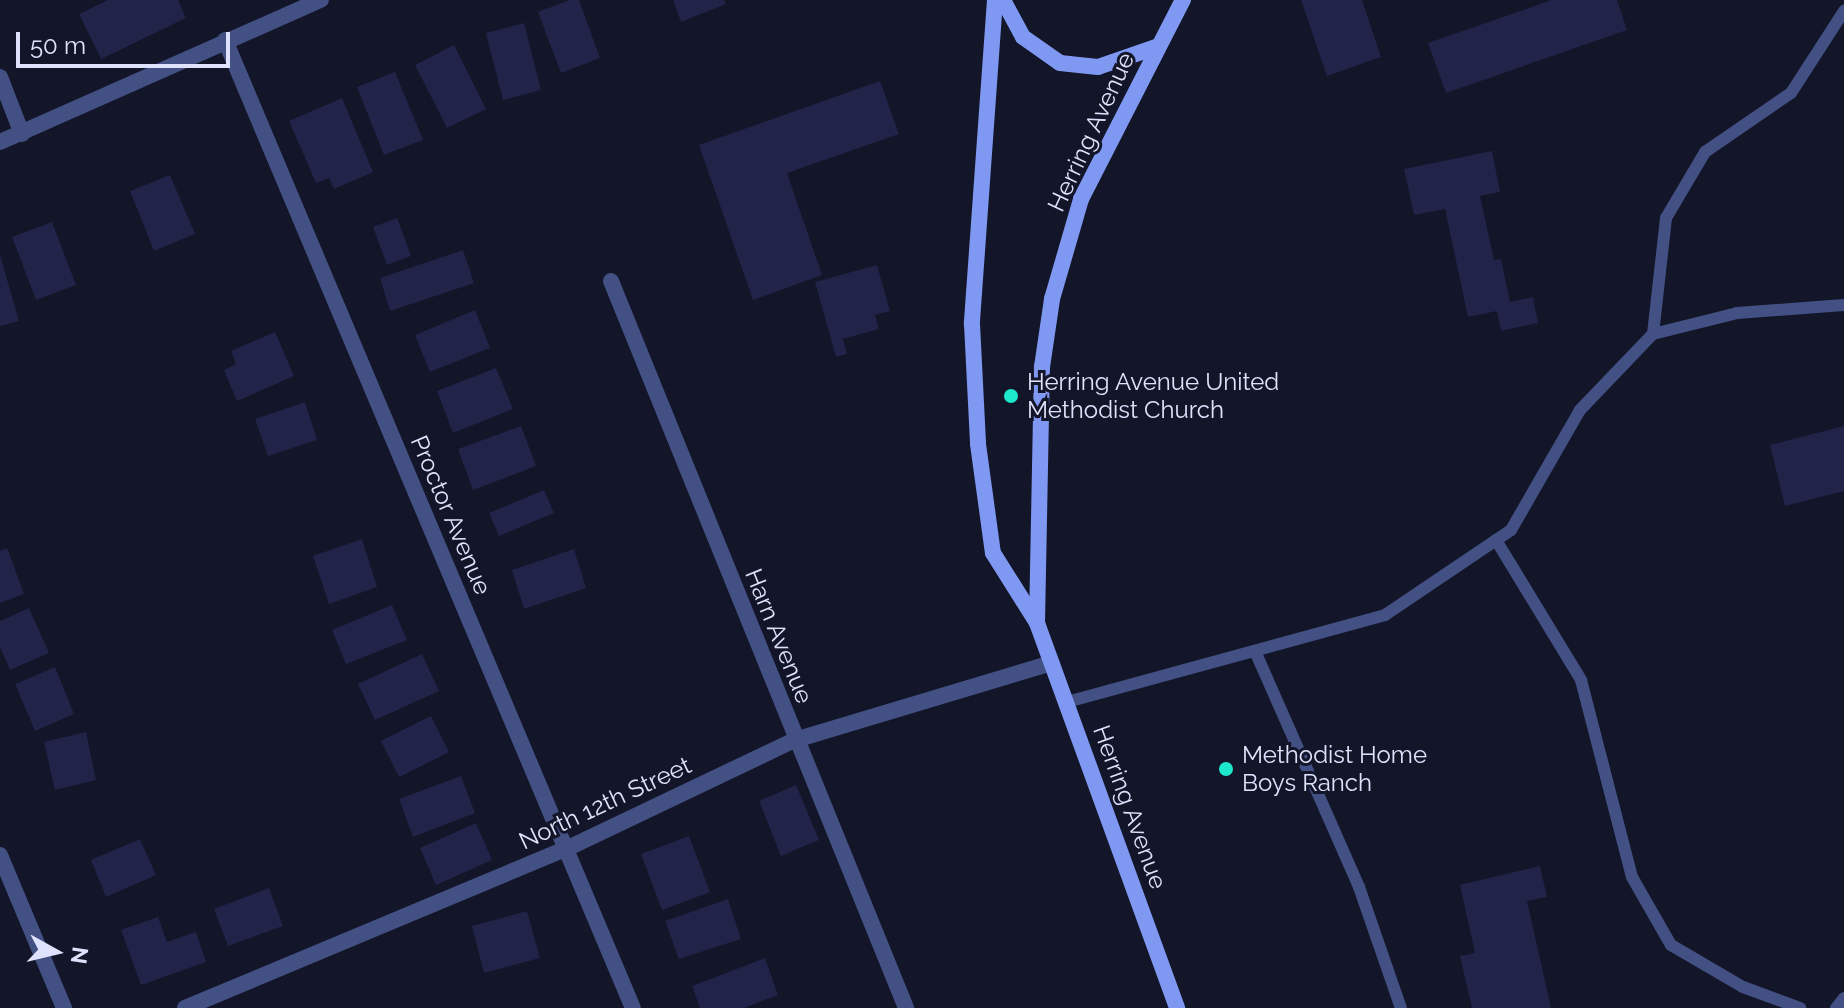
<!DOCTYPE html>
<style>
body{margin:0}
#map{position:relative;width:1844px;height:1008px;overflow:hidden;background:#131529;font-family:Raleway,sans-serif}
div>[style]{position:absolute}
.building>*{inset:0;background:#212348}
.service>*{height:12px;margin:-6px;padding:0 6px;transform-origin:6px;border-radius:6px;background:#435083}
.minor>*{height:16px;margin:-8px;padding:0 8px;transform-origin:8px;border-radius:8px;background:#435083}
.secondary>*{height:16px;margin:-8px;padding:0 8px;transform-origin:8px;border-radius:8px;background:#7f98f2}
.dots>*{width:22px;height:22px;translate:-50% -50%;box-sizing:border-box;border:4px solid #131529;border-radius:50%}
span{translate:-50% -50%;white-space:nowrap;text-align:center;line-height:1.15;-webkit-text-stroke:6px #131529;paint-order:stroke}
.street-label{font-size:24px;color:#dee2fc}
.poi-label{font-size:24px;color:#dee2fc}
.left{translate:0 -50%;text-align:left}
.north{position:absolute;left:16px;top:912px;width:80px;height:80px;-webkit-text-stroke:6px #131529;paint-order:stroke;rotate:98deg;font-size:22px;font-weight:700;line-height:32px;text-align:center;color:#dee2fc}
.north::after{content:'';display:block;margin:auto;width:28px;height:36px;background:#dee2fc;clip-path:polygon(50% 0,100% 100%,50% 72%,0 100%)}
.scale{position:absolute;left:16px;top:32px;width:214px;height:36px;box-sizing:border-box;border:4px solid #dee2fc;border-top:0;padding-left:10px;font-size:24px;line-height:28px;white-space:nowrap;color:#dee2fc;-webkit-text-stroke:6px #131529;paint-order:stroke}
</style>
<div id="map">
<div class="building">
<i style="clip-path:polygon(108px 0,178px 0,186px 18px,101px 59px,79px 14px)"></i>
<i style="clip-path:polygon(570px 0,579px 0,600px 58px,561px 73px,538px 12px)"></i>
<i style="clip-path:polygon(673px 0,724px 0,726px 4px,681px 22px)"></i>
<i style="clip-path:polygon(1301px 0,1362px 0,1381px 57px,1327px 76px)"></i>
<i style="clip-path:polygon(1552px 0,1617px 0,1627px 30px,1446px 93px,1428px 43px)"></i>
<i style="clip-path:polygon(524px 23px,541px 90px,503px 100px,486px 33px)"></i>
<i style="clip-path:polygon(454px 45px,486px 109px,447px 128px,415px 65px)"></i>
<i style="clip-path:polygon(395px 72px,423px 140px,384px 155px,357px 87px)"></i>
<i style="clip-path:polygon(880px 81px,899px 134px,787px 173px,822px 275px,753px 300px,699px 145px)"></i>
<i style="clip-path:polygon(342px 98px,373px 172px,334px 189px,329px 178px,316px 183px,289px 121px)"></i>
<i style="clip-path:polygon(1492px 151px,1500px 192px,1480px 196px,1494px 260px,1501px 259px,1510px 302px,1533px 297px,1538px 323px,1501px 331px,1497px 311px,1468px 317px,1445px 209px,1414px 215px,1404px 169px)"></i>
<i style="clip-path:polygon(170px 175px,195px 234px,154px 251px,130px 191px)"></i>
<i style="clip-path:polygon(397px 218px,411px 256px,387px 265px,373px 227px)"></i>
<i style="clip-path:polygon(52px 222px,76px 285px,36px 300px,12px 237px)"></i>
<i style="clip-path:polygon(463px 250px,474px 283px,390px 311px,380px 278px)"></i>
<i style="clip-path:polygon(0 255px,19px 321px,0 326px)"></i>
<i style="clip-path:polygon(877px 265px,890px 311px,875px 315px,879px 329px,843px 339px,847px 354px,836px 357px,815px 282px)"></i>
<i style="clip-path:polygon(475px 310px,490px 348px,430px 372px,415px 335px)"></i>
<i style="clip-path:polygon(275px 332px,294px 376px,237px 401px,224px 370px,236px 364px,231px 351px)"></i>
<i style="clip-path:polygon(496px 368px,513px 409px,453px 433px,437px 391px)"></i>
<i style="clip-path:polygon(305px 402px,317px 440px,268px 456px,255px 419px)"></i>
<i style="clip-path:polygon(521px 426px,536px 466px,473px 490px,458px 449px)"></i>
<i style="clip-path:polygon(1844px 426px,1844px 491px,1785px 506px,1770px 445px)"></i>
<i style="clip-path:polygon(544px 490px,554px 513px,499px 536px,489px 513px)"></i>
<i style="clip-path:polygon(362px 539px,377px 587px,329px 604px,313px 556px)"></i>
<i style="clip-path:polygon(7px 548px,24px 594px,0 603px,0 551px)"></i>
<i style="clip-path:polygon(574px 549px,586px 588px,524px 609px,512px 570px)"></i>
<i style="clip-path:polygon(392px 605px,407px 640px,346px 664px,332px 630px)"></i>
<i style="clip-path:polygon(29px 608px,49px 653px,10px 670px,0 647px,0 621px)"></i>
<i style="clip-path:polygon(422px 654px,439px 691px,375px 720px,358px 684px)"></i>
<i style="clip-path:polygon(55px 667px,74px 714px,35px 731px,15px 684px)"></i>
<i style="clip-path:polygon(431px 716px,449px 752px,399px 777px,381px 741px)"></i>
<i style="clip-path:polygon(86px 732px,96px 780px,55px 790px,44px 742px)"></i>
<i style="clip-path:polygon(461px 776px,475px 813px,413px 837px,399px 799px)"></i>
<i style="clip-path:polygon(796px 785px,819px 840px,781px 856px,759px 801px)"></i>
<i style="clip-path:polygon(476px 823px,492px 860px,436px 885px,420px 848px)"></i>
<i style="clip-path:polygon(689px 836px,710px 892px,662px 910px,641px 854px)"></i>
<i style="clip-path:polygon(140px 839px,156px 875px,106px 897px,91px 860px)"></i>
<i style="clip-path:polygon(1540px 866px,1547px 897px,1527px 901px,1551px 1008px,1472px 1008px,1460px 956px,1475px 953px,1460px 885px)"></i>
<i style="clip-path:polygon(269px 888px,283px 926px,228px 946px,214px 909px)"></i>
<i style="clip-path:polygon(728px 899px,741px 939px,679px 959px,665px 921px)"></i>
<i style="clip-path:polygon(527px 911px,540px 958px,484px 973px,472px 926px)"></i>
<i style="clip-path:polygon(158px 917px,167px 942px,196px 932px,206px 962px,141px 985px,121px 930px)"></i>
<i style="clip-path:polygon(765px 958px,778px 995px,744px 1008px,700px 1008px,692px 986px)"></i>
</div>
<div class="service">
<i style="left:1653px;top:334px;width:117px;rotate:-83.6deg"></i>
<i style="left:1666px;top:218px;width:77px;rotate:-59.4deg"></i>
<i style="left:1705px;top:152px;width:104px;rotate:-34.5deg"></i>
<i style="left:1791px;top:93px;width:98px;rotate:-57.1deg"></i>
<i style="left:1496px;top:540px;width:164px;rotate:58.7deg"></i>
<i style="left:1581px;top:680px;width:203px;rotate:75.5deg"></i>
<i style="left:1632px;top:877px;width:78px;rotate:60.2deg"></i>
<i style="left:1671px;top:945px;width:83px;rotate:30.3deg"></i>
<i style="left:1743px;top:987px;width:61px;rotate:20.2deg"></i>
<i style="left:1255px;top:651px;width:258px;rotate:66.2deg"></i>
<i style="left:1359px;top:887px;width:128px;rotate:70.9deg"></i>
<i style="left:1067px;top:702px;width:330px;rotate:-15.3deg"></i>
<i style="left:1385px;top:615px;width:152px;rotate:-34deg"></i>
<i style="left:1511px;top:530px;width:138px;rotate:-60.1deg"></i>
<i style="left:1580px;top:410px;width:105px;rotate:-46.2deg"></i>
<i style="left:1653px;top:334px;width:87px;rotate:-14deg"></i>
<i style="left:1737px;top:313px;width:107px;rotate:-4.3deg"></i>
<i style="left:1836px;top:1008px;width:13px;rotate:-51deg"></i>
</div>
<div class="minor">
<i style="left:225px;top:40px;width:1050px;rotate:67.15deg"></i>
<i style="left:0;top:77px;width:61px;rotate:68.9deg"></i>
<i style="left:0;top:142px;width:351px;rotate:-23.9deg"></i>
<i style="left:611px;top:281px;width:785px;rotate:67.91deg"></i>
<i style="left:0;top:855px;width:166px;rotate:67.3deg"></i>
<i style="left:185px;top:1008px;width:413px;rotate:-22.7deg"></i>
<i style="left:566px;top:849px;width:254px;rotate:-25.5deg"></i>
<i style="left:795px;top:740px;width:268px;rotate:-16.7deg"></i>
</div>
<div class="secondary">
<i style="left:995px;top:0;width:325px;rotate:94.1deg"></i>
<i style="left:972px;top:324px;width:120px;rotate:87.1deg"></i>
<i style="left:978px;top:444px;width:110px;rotate:82.2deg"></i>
<i style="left:993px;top:553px;width:83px;rotate:57.8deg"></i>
<i style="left:1037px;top:623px;width:410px;rotate:70deg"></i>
<i style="left:1003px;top:0;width:42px;rotate:61.6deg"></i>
<i style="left:1023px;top:37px;width:45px;rotate:35.1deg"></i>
<i style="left:1060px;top:63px;width:38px;rotate:6deg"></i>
<i style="left:1098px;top:67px;width:61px;rotate:-19deg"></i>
<i style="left:1037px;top:623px;width:256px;rotate:-88.9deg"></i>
<i style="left:1042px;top:367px;width:69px;rotate:-81.6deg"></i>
<i style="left:1052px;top:299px;width:104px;rotate:-73.8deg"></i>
<i style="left:1081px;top:199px;width:224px;rotate:-62.9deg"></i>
</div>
<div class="dots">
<i style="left:1011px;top:396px;background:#1ee8cc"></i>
<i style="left:1226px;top:769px;background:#1ee8cc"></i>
</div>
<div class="street-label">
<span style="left:1091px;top:132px;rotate:-65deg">Herring Avenue</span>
<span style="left:451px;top:515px;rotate:67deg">Proctor Avenue</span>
<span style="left:779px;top:636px;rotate:68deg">Harn Avenue</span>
<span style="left:605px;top:803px;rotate:-25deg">North 12th Street</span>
<span style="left:1130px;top:807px;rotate:70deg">Herring Avenue</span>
</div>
<div class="poi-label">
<span class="left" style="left:1027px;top:396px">Herring Avenue United<br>Methodist Church</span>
<span class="left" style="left:1242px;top:769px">Methodist Home<br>Boys Ranch</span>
</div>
<div class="north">N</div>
<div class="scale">50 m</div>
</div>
